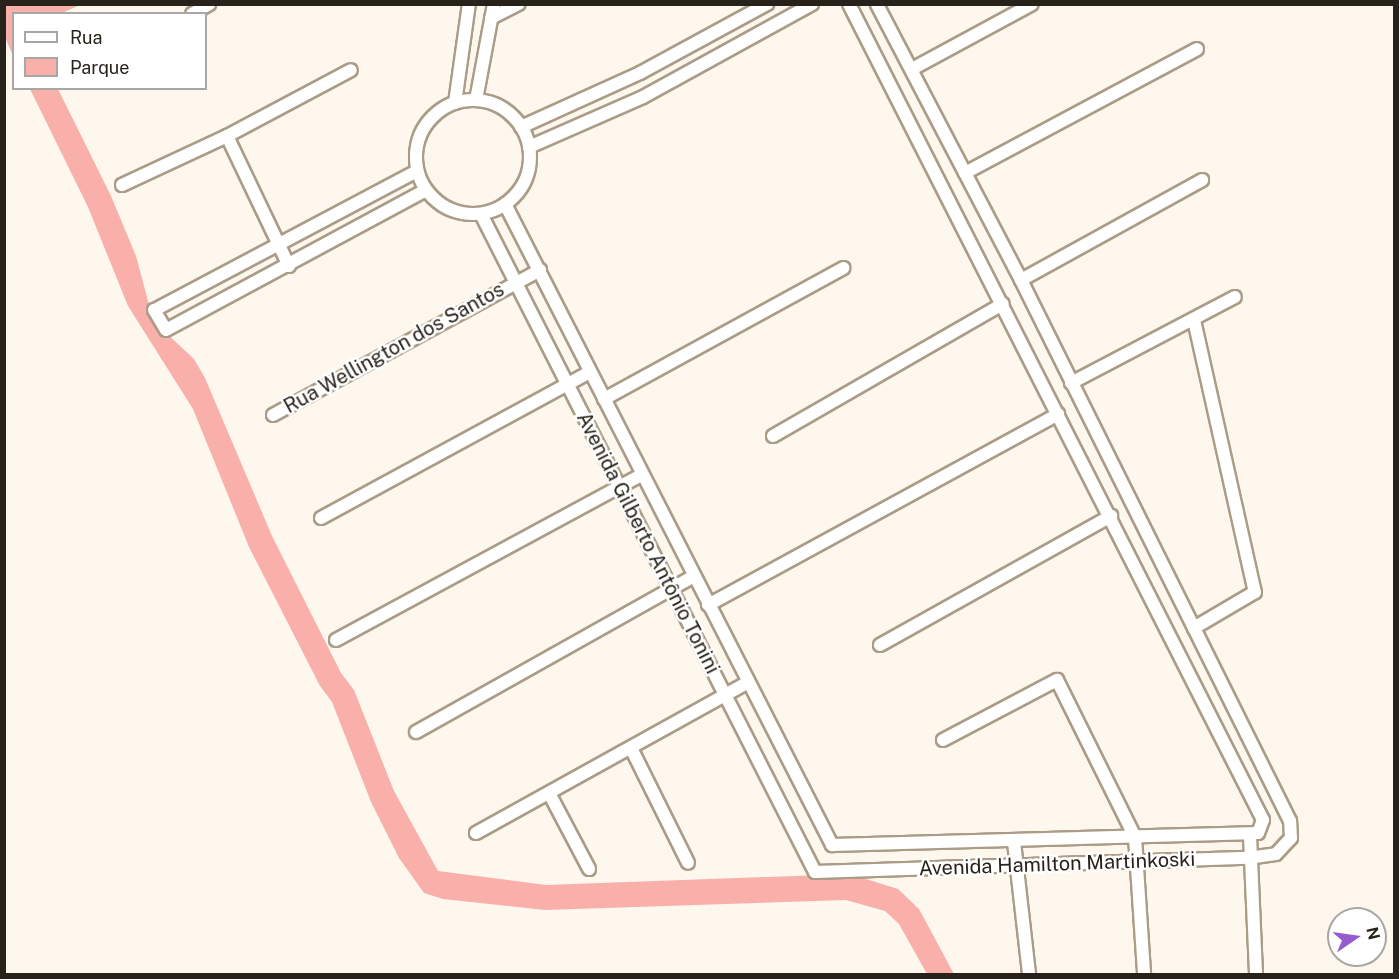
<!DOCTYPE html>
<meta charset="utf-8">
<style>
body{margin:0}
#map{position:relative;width:1399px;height:979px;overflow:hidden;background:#fdf7ee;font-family:"Public Sans",sans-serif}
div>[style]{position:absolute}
.green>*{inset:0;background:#f9b0aa}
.roads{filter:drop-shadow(2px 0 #aa9c86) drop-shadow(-2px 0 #aa9c86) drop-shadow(0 2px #aa9c86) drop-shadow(0 -2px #aa9c86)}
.minor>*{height:12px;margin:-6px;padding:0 6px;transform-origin:6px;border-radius:6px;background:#fff}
.minor>.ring{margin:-6px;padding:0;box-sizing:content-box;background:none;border:12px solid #fff;border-radius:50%}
span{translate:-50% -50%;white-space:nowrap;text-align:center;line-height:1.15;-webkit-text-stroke:5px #fff;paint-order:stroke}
.street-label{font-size:20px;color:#27221a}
.frame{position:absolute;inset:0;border:6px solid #27221a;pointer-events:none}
.legend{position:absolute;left:12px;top:12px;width:195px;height:78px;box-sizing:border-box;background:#fff;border:2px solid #a9a7a3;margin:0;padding:8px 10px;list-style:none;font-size:18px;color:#27221a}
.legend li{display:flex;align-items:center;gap:12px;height:30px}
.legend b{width:30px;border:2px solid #a9a7a3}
.north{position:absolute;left:1327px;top:907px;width:60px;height:60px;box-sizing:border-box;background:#fff;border:2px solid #a9a7a3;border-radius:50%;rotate:77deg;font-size:16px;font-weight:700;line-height:24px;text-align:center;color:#27221a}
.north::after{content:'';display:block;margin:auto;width:21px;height:27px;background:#965ad1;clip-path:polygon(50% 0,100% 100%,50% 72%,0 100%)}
</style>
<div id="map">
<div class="green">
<i style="clip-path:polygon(5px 4px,80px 4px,80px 5px,62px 13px,14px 14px,13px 56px,5px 37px)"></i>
<i style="clip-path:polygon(30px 89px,58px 89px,111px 196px,136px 256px,151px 312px,165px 332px,194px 359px,205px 378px,272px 536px,341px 673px,354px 690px,394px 791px,438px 871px,546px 885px,850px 874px,898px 889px,919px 909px,954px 974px,927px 974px,899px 924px,885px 911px,846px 900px,545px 910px,443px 899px,424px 893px,399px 858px,371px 802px,332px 702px,320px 686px,249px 547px,193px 409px,128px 306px,88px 207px)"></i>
</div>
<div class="roads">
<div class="minor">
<i style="left:192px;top:14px;width:20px;rotate:-30deg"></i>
<i style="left:491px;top:18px;width:31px;rotate:-27deg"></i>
<i style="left:912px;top:69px;width:136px;rotate:-28.4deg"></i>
<i class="ring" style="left:416px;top:100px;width:102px;height:102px"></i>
<i style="left:476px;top:100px;width:98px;rotate:-79.4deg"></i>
<i style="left:455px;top:103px;width:100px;rotate:-82deg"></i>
<i style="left:521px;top:127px;width:131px;rotate:-24.4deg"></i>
<i style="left:640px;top:73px;width:145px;rotate:-28.5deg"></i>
<i style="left:227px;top:136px;width:144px;rotate:64.5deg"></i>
<i style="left:529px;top:147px;width:124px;rotate:-23.7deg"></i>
<i style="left:643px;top:97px;width:193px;rotate:-28.8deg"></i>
<i style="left:417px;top:171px;width:297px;rotate:152.1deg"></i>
<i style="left:154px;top:310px;width:23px;rotate:59deg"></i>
<i style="left:166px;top:330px;width:295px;rotate:-28.3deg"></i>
<i style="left:965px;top:173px;width:263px;rotate:-28.1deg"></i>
<i style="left:122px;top:185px;width:116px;rotate:-25deg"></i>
<i style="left:227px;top:136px;width:140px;rotate:-28deg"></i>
<i style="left:505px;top:204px;width:720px;rotate:62.97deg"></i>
<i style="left:832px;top:845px;width:426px;rotate:-1.6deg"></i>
<i style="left:1258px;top:833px;width:14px;rotate:-69deg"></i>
<i style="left:1263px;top:820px;width:915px;rotate:-116.9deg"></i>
<i style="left:481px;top:214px;width:738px;rotate:63.09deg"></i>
<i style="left:815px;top:872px;width:433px;rotate:-1.9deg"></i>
<i style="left:1248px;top:858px;width:28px;rotate:-8deg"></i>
<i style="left:1276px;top:854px;width:22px;rotate:-47deg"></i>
<i style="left:1291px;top:838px;width:17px;rotate:-93deg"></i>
<i style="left:1290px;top:821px;width:604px;rotate:-116.44deg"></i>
<i style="left:1021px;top:280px;width:311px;rotate:-117.6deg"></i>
<i style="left:1021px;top:280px;width:207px;rotate:-28.9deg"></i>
<i style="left:1194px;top:320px;width:279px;rotate:77.4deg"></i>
<i style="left:1255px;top:592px;width:71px;rotate:149.5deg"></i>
<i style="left:1071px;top:383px;width:185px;rotate:-27.7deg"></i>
<i style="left:604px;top:399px;width:273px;rotate:-28.7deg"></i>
<i style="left:273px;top:415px;width:304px;rotate:-28.5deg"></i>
<i style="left:773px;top:436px;width:265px;rotate:-29.9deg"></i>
<i style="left:321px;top:518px;width:306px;rotate:-28.5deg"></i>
<i style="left:708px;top:605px;width:399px;rotate:-28.6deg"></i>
<i style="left:336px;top:640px;width:347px;rotate:-28.4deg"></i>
<i style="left:880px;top:645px;width:265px;rotate:-29.2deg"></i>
<i style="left:416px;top:732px;width:319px;rotate:-29.3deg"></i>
<i style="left:943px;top:740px;width:129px;rotate:-27.8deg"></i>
<i style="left:1057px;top:680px;width:175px;rotate:63.6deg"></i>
<i style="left:1135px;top:837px;width:137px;rotate:86.2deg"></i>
<i style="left:631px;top:748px;width:128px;rotate:63.6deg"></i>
<i style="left:549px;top:793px;width:86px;rotate:62.2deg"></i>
<i style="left:476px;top:833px;width:310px;rotate:-29deg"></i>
<i style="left:1250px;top:836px;width:138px;rotate:87.5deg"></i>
<i style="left:1014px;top:842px;width:133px;rotate:83.5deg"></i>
</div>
</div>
<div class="street-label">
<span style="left:394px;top:348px;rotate:-29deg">Rua Wellington dos Santos</span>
<span style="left:648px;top:543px;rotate:63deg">Avenida Gilberto Antônio Tonini</span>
<span style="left:1057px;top:864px;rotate:-2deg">Avenida Hamilton Martinkoski</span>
</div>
<div class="frame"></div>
<ul class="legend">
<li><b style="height:8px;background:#fff"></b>Rua</li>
<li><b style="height:16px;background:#f9b0aa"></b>Parque</li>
</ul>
<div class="north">N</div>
</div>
